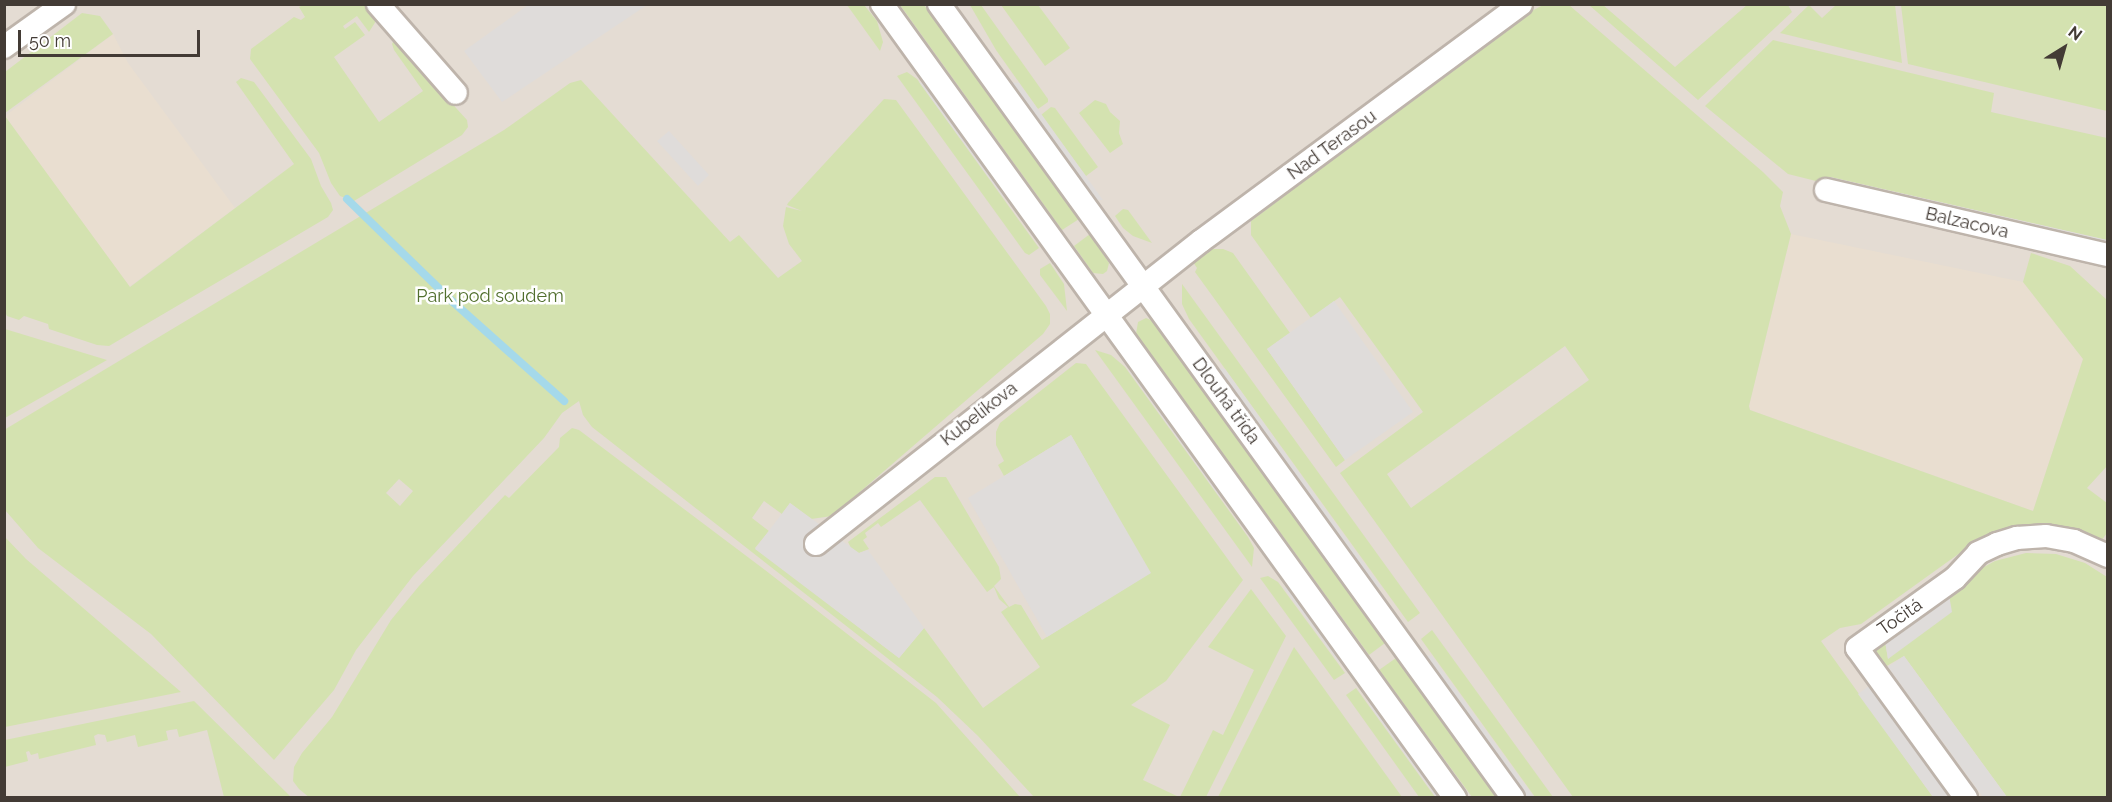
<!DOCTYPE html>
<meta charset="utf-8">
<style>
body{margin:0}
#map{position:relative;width:2112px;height:802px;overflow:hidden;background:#f1ebe5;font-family:Raleway,sans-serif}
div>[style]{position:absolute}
.residential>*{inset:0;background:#e4dcd3}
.education>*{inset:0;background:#e9ded0}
.green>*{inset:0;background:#d4e2b0}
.parking>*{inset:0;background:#dfdcda}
.stream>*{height:8px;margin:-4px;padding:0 4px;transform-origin:4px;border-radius:4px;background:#a5d9ea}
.roads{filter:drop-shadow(2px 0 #beb4ab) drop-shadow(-2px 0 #beb4ab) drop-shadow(0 2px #beb4ab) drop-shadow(0 -2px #beb4ab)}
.street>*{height:22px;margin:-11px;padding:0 11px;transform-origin:11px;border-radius:11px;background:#fff}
span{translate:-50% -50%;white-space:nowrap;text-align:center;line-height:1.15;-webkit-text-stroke:5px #fff;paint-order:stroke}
.street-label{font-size:18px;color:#433b35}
.park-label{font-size:18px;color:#516f2d}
.frame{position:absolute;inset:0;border:6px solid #433b35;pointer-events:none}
.north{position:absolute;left:2034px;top:18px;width:60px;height:60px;-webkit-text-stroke:4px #fff;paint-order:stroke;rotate:37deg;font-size:16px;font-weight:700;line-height:24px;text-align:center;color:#433b35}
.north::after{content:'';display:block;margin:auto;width:21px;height:27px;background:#433b35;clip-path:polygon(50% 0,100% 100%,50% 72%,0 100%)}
.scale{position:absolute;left:18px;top:30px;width:182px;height:27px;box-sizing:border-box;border:3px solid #433b35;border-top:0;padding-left:8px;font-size:18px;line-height:21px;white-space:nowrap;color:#433b35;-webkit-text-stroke:4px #fff;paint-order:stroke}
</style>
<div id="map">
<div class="residential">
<i style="clip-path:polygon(5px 5px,2107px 5px,2107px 797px,5px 797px)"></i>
</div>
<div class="education">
<i style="clip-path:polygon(113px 34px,128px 63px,235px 208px,129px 287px,5px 116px)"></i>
<i style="clip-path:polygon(1791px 234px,2023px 282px,2083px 359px,2033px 511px,1750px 410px,1749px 406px)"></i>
</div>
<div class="green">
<i style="clip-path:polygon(303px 5px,364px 5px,376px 21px,369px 32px,357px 16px,343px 26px,345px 29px,355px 22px,365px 35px,334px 57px,379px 122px,423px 91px,394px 50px,392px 44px,394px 40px,467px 120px,468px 127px,462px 135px,354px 201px,340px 196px,331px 183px,319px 153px,250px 59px,251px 49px,294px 17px,301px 20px,305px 17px,299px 7px)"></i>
<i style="clip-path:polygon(847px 5px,864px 5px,877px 21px,883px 42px,880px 51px)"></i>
<i style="clip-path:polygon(900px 5px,924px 5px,1079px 219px,1062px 230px)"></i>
<i style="clip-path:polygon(970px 5px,981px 5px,1048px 99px,1048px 102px,1038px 109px,996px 50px)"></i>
<i style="clip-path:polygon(1001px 5px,1038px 5px,1070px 48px,1045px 66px)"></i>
<i style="clip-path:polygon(evenodd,1543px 5px,1569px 5px,1763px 172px,1783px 192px,1780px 206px,1791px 234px,1749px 406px,1750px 410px,2033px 511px,2083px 359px,2023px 282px,2031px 253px,2070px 266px,2107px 300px,2108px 465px,2087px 488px,2107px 503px,2107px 533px,2098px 545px,1971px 545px,1861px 624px,1840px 628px,1821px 641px,1933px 797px,1573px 797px,1340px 473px,1423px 412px,1340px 297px,1311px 318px,1251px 235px,1251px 221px,1521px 17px,1543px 5px,1565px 346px,1589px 380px,1411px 508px,1387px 474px,1565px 346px)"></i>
<i style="clip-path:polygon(1589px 5px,1603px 5px,1675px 67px,1747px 5px,1788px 5px,1792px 12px,1698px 100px)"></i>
<i style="clip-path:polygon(1809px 5px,1822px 18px,1836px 5px,1895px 5px,1902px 63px,1780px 33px)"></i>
<i style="clip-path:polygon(1901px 5px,2107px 5px,2107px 111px,1908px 64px)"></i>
<i style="clip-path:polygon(82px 13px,100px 16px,113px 34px,5px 113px,5px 72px)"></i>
<i style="clip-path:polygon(1773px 40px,1994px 93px,1991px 112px,2107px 138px,2107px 240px,1830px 177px,1828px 184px,1788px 174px,1705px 106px)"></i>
<i style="clip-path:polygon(907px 72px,917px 79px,1039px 248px,1029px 255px,1025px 253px,897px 76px)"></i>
<i style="clip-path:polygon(241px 78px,254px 82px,311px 159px,321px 186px,331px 203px,333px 210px,328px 217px,109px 346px,97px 345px,49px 329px,48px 324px,24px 316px,19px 320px,7px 316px,4px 310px,5px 116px,130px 287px,294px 164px,236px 82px)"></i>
<i style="clip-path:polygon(evenodd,581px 80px,730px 242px,739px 235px,778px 278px,802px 261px,789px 244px,783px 226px,786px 207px,802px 211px,787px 205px,788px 203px,884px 99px,896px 100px,1046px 306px,1050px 314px,1050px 324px,1043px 334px,832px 516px,811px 519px,790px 503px,782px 514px,764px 501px,752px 518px,769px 531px,755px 548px,899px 658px,924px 628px,983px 708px,1040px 667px,1001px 612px,1008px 607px,999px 599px,994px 587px,987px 592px,920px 500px,881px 527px,878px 523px,865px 533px,867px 537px,863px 540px,869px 549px,859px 553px,851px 548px,848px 542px,935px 477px,946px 477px,999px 567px,1001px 579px,994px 586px,1009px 607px,1015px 604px,1021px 605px,1042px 640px,1150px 573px,1071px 435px,1004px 476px,998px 465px,1004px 461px,996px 445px,996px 432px,1000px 423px,1076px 363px,1086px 364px,1243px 580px,1166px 681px,1131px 705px,1170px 725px,1143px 780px,1179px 797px,1034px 797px,978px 736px,937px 697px,592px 427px,583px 415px,579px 401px,562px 413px,544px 438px,413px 576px,356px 650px,334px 690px,274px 760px,151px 634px,38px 548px,5px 510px,4px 430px,504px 130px,570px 83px,581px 80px,399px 479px,413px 491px,400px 506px,386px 493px,399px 479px)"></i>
<i style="clip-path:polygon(1095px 100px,1106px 104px,1110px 112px,1120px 121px,1119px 133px,1123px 144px,1110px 153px,1079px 113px)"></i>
<i style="clip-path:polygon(1051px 107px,1055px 108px,1098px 167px,1086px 176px,1041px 115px)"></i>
<i style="clip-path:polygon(1123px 209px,1128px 210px,1152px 243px,1133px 236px,1123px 228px,1115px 216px)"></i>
<i style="clip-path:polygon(1090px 234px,1109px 263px,1107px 271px,1103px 274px,1093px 273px,1074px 246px)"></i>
<i style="clip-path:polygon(1210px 249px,1223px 249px,1233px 253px,1290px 333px,1267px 349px,1345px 460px,1336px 467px,1195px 272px,1197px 268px,1193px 262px)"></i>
<i style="clip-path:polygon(1050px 263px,1064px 284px,1067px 311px,1040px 275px,1040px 269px)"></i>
<i style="clip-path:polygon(1182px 284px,1420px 613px,1408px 622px,1189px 319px,1182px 304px)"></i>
<i style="clip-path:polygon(1146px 318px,1153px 321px,1385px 643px,1369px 655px,1136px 334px,1138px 322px)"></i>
<i style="clip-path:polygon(4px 329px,5px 329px,107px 360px,5px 418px)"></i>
<i style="clip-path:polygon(1095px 350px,1111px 355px,1125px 367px,1248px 537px,1254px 548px,1252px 567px)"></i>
<i style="clip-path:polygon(572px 428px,579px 430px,765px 570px,936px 703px,1020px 797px,310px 798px,299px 789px,293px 781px,294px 767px,302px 753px,332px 717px,391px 620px,419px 586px,505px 495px,509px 498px,559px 447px,560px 438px)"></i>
<i style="clip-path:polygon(4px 536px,26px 559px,181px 692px,5px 727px)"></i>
<i style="clip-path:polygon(2026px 553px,2056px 554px,2085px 563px,2107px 577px,2107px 797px,2007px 797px,1904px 656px,1885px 667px,1871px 656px,1874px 645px,1884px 635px,1888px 659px,1948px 589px,1967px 576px,1995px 561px)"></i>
<i style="clip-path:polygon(1268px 576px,1278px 582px,1345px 673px,1334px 680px,1260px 578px)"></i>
<i style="clip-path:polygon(1251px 589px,1286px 636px,1206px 797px,1180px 797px,1213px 730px,1223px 735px,1254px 670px,1208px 647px)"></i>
<i style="clip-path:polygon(1432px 630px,1553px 797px,1535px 797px,1421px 639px)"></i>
<i style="clip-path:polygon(1294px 647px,1402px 797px,1218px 797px)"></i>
<i style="clip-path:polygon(1396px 658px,1496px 797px,1472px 797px,1379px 670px)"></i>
<i style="clip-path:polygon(1356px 688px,1435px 797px,1419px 797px,1346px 695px)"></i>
<i style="clip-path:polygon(194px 701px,291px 797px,224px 797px,207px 730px,179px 737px,177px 729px,170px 730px,166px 731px,168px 740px,138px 747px,135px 735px,107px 742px,105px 735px,98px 734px,94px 736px,96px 745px,39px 759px,38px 753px,31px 755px,29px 751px,26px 752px,28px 761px,5px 767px,5px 740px)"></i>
</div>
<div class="parking">
<i style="clip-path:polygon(528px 5px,528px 4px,647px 5px,502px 102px,464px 51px)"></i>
<i style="clip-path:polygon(995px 81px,1019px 83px,1103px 200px,1081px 199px)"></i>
<i style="clip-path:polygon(919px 82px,943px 90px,1023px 201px,1003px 197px)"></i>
<i style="clip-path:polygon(669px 131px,709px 175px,698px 186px,657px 141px)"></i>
<i style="clip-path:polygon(1830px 177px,2107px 240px,2107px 248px,1828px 184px)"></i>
<i style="clip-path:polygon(1334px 301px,1413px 412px,1345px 460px,1267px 349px)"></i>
<i style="clip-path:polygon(1202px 365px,1225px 369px,1382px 588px,1359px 583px)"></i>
<i style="clip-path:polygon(1129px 371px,1147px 372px,1236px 496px,1219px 496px)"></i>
<i style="clip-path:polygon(1071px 435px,1151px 573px,1047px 637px,968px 498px)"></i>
<i style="clip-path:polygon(790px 503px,859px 553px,868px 550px,924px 628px,899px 658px,755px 549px)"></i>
<i style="clip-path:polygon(1283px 587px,1303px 590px,1357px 664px,1339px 663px)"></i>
<i style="clip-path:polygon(1948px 589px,1952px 612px,1888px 659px,1884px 635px)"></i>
<i style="clip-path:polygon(1410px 653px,1432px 656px,1534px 797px,1515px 797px)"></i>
<i style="clip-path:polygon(1904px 656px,2007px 797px,1983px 797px,1888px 667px)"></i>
<i style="clip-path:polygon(1873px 683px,1956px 797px,1933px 797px,1858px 694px)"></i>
<i style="clip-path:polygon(1369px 705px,1388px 706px,1454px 797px,1436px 797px)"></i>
</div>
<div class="stream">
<i style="left:347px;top:199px;width:148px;rotate:44.2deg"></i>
<i style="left:453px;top:302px;width:149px;rotate:41.7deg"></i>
</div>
<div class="roads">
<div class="street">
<i style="left:378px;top:4px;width:118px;rotate:48.8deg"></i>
<i style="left:882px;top:4px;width:979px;rotate:54.18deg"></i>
<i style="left:939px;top:4px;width:980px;rotate:54.14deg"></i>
<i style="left:4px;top:47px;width:74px;rotate:-35.6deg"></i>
<i style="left:1826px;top:190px;width:289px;rotate:13deg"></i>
<i style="left:816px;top:544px;width:490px;rotate:-38.2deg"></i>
<i style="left:1201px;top:241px;width:398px;rotate:-36.5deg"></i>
<i style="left:1966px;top:798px;width:185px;rotate:-126deg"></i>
<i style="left:1857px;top:648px;width:120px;rotate:-35.5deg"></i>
<i style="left:1955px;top:578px;width:34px;rotate:-47deg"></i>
<i style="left:1978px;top:553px;width:21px;rotate:-25deg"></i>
<i style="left:1997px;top:544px;width:21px;rotate:-17deg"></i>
<i style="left:2017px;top:538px;width:29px;rotate:-4deg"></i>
<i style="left:2046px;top:536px;width:28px;rotate:10deg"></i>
<i style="left:2074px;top:541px;width:37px;rotate:24deg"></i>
</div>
</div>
<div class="street-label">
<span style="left:1332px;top:145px;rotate:-36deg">Nad Terasou</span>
<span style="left:1967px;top:223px;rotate:13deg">Balzacova</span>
<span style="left:1226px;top:401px;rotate:54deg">Dlouhá třída</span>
<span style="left:979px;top:414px;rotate:-38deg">Kubelíkova</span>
<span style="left:1900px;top:617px;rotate:-35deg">Točitá</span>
</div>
<div class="park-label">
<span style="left:490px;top:296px">Park pod soudem</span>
</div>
<div class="frame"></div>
<div class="north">N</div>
<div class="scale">50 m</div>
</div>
